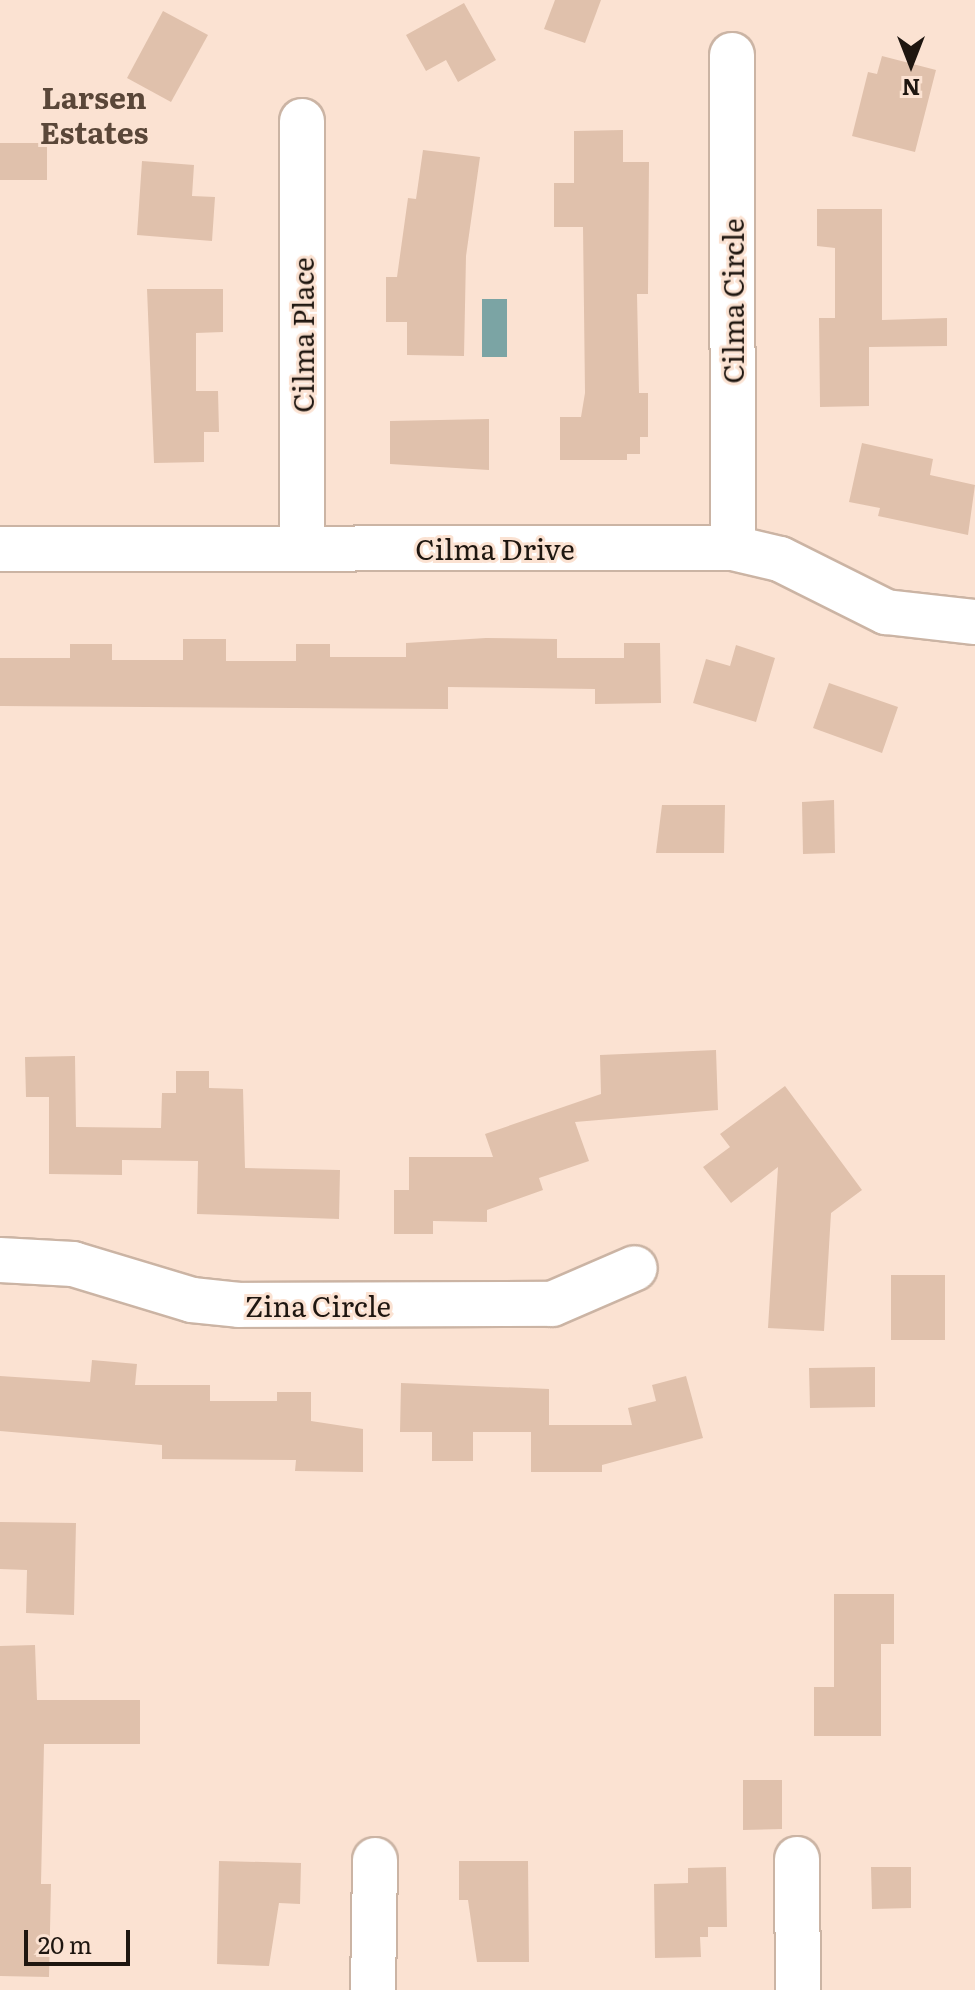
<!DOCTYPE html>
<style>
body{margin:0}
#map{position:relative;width:975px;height:1990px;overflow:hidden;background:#fbe2d2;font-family:Literata,serif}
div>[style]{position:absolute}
.water>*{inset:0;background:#7ba4a4}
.building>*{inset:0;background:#e0c1ac}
.roads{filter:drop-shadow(2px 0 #cbb4a4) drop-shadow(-2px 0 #cbb4a4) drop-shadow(0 2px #cbb4a4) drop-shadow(0 -2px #cbb4a4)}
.minor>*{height:44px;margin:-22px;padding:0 22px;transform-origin:22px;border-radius:22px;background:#fff}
span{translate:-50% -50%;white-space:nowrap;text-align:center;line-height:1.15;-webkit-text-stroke:6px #fbe2d2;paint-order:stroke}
.street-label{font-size:28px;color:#1e1610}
.neighbourhood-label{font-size:30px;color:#5a4739;font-weight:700}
.north{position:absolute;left:871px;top:24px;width:80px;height:80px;-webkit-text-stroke:6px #fbe2d2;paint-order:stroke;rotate:180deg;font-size:22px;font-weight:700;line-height:32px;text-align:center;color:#1e1610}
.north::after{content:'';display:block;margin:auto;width:28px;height:36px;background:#1e1610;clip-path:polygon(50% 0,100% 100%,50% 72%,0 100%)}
.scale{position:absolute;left:24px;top:1930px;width:106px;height:36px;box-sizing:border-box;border:4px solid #1e1610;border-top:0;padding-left:10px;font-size:24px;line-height:28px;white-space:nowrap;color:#1e1610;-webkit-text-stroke:6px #fbe2d2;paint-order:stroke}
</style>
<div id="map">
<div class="water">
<i style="clip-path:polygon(482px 299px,507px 299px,507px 357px,482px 357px)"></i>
</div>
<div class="building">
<i style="clip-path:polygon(555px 0,601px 0,585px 43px,544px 29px)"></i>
<i style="clip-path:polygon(464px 3px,496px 60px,458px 82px,446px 60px,426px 71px,406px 35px)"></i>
<i style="clip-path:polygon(163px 11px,208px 35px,171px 102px,127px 78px)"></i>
<i style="clip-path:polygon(882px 56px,936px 70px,915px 152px,852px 136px,868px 72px,877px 74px)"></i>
<i style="clip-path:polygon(623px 130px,623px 162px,649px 162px,648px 294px,637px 294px,639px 393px,648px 393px,648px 437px,640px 437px,640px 454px,627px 454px,627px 460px,560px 460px,560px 417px,581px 417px,585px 393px,583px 227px,554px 227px,554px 183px,574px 183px,574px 131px)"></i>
<i style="clip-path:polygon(0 143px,47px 143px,47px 180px,0 180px)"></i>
<i style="clip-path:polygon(423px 150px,480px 157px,466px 256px,464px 356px,407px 355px,407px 322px,386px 322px,386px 277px,397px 277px,408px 198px,416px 199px)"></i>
<i style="clip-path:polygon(142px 161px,194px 165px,192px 196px,215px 197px,212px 241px,137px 235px)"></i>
<i style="clip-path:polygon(817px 209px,882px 209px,882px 320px,947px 318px,947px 346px,869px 347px,869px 406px,820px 407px,819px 318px,835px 318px,835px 248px,817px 246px)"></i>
<i style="clip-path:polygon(147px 289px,223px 289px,223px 332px,196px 333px,196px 391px,218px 391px,219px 432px,204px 432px,204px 462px,154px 463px)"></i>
<i style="clip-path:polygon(489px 419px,489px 470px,390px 464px,390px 421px)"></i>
<i style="clip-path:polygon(862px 443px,933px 459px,930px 475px,975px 485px,968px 535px,878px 516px,880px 508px,849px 502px)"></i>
<i style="clip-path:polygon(486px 638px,557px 639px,557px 658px,624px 658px,624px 643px,660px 643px,661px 703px,595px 704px,595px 689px,448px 687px,448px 709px,0 706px,0 658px,70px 658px,70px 644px,112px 644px,112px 660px,183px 660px,183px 639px,226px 639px,226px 661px,296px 661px,296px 644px,330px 644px,330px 657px,406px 657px,406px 643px)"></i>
<i style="clip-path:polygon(736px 645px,775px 658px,756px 722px,693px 703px,706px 659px,730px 666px)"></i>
<i style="clip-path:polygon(829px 683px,898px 707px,882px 753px,813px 728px)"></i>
<i style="clip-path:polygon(834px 800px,835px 853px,803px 854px,802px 802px)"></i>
<i style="clip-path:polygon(662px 805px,725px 805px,724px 853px,656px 853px)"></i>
<i style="clip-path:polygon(716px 1050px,718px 1110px,575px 1122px,589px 1161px,539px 1178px,543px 1190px,487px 1210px,487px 1222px,433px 1221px,433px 1234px,394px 1234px,394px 1190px,409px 1190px,409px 1157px,493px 1157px,485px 1134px,601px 1094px,600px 1055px)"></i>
<i style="clip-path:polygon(75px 1056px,76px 1127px,161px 1128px,162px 1093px,176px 1093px,176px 1071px,209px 1071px,209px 1088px,243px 1089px,245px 1168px,340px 1170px,339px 1219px,197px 1214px,198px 1161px,122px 1160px,122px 1175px,49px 1174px,49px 1097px,26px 1097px,25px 1057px)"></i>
<i style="clip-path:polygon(785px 1086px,862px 1190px,831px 1213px,824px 1331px,768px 1328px,778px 1167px,731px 1203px,703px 1167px,730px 1147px,720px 1134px)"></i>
<i style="clip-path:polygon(891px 1275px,945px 1275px,945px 1340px,891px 1340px)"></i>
<i style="clip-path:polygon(92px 1360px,137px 1364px,135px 1385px,210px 1385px,210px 1401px,277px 1401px,277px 1392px,311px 1392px,311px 1421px,363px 1429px,363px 1472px,295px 1471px,296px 1460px,162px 1459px,162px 1445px,0 1431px,0 1376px,90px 1382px)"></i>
<i style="clip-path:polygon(875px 1367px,875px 1407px,810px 1408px,809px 1368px)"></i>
<i style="clip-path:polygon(686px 1376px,703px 1438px,602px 1465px,602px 1472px,531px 1472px,531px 1432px,473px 1432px,473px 1461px,432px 1461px,432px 1432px,400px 1432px,401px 1383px,549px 1389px,549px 1425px,632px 1425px,628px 1408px,656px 1401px,652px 1385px)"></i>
<i style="clip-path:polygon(0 1522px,76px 1523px,74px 1615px,26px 1613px,27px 1570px,0 1569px)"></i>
<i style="clip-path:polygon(834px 1594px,894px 1594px,894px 1644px,881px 1644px,881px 1736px,814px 1736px,814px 1687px,834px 1687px)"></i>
<i style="clip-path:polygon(35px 1645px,37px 1700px,140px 1700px,140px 1744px,44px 1744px,41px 1884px,51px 1884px,49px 1977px,0 1976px,0 1646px)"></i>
<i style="clip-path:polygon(743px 1780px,782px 1780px,782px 1829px,743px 1830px)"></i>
<i style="clip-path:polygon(219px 1861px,301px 1863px,300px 1904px,279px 1903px,269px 1966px,217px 1964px)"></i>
<i style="clip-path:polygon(459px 1861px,528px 1861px,529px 1962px,477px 1962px,468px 1900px,459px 1900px)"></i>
<i style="clip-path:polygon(726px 1867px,727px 1927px,708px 1927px,708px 1937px,700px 1937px,701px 1957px,655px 1958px,654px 1884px,688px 1883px,688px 1868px)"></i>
<i style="clip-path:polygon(871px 1867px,911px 1867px,911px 1908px,872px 1909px)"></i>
</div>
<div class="roads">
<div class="minor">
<i style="left:732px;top:55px;width:493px;rotate:89.9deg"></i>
<i style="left:302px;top:121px;width:427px;rotate:90deg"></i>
<i style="left:0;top:549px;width:733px;rotate:-0.08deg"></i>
<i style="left:733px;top:548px;width:48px;rotate:13.2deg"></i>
<i style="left:780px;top:559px;width:119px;rotate:26.6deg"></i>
<i style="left:886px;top:612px;width:90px;rotate:6.4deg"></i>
<i style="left:0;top:1260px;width:73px;rotate:3.1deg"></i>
<i style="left:73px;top:1264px;width:124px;rotate:16.8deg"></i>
<i style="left:192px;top:1300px;width:47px;rotate:6.1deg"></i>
<i style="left:239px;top:1305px;width:313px;rotate:-0.2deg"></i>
<i style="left:552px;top:1304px;width:90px;rotate:-23.4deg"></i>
<i style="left:797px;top:1859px;width:131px;rotate:89.6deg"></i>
<i style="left:373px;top:1990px;width:130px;rotate:-89.1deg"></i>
</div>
</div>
<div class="street-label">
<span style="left:732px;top:301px;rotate:-90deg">Cilma Circle</span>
<span style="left:302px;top:335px;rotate:-90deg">Cilma Place</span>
<span style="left:495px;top:548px">Cilma Drive</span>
<span style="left:318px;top:1305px">Zina Circle</span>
</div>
<div class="neighbourhood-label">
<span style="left:94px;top:113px">Larsen<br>Estates</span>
</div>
<div class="north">N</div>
<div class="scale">20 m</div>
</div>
